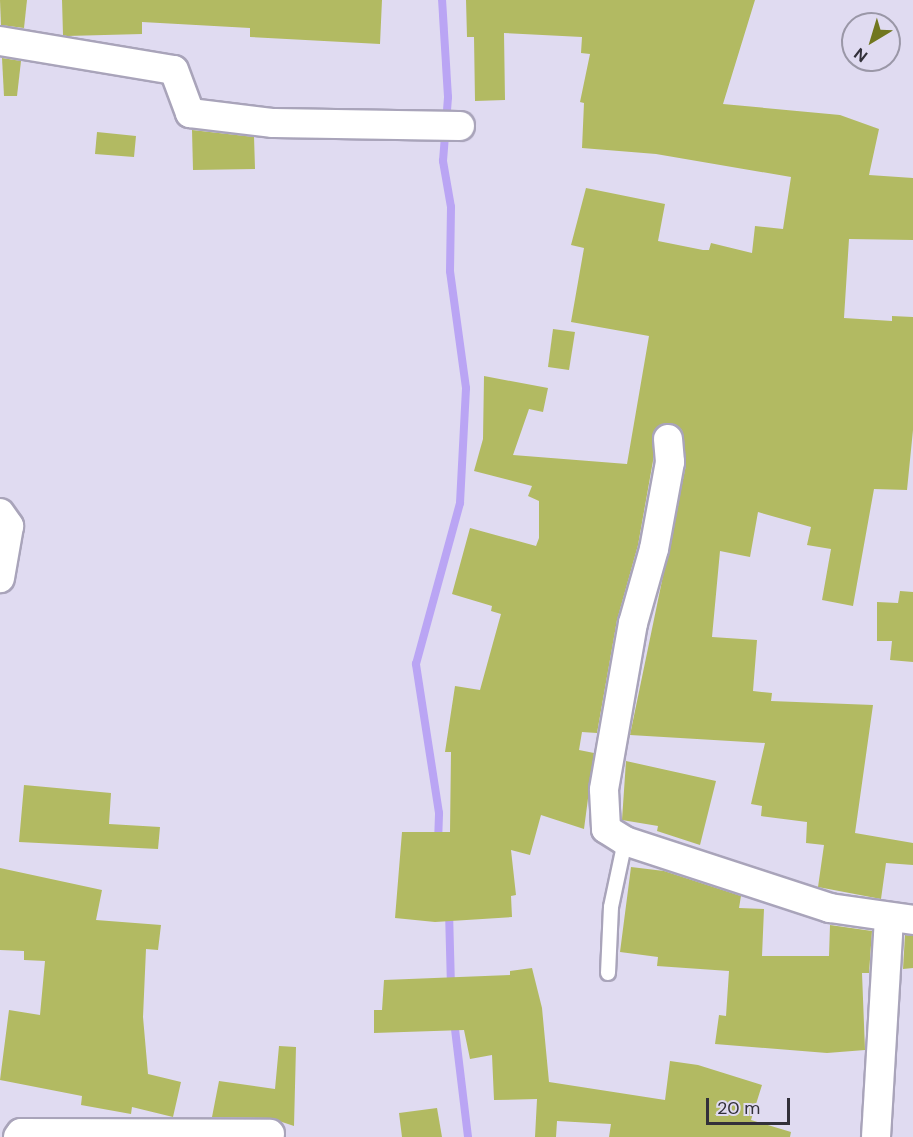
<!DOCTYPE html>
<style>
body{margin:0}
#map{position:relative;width:913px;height:1137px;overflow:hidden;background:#e0dbf1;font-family:"DM Sans",sans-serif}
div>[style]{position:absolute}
.stream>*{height:8px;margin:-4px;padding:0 4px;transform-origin:4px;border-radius:4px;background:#baa5f4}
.building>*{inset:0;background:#b2ba62}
.roads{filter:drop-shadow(2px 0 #a9a4ba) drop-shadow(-2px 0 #a9a4ba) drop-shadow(0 2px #a9a4ba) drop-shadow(0 -2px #a9a4ba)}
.lane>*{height:14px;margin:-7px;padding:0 7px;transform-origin:7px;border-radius:7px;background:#fff}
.street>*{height:28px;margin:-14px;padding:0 14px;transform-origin:14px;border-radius:14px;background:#fff}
span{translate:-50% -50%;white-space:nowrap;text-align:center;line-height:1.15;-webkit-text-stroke:4.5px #e0dbf1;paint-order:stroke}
.north{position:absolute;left:841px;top:12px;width:60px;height:60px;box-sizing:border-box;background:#e0dbf1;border:2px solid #9a97a7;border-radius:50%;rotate:218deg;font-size:16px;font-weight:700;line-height:24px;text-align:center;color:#323039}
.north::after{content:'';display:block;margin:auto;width:21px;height:27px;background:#71771f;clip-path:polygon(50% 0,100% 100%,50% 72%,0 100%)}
.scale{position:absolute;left:706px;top:1098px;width:84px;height:27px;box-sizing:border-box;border:3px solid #323039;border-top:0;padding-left:8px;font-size:18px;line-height:21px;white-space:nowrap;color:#323039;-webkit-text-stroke:4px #e0dbf1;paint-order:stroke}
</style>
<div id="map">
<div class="stream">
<i style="left:438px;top:843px;width:30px;rotate:-88deg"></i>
<i style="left:439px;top:813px;width:151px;rotate:-98.8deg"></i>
<i style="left:416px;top:664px;width:167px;rotate:-74.7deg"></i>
<i style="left:460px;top:503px;width:115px;rotate:-87deg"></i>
<i style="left:466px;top:388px;width:118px;rotate:-97.8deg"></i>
<i style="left:450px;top:271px;width:64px;rotate:-89.1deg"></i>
<i style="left:451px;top:207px;width:47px;rotate:-99.9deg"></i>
<i style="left:443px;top:161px;width:64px;rotate:-85.5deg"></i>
<i style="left:448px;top:97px;width:97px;rotate:-93.5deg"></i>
<i style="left:449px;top:911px;width:77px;rotate:88.5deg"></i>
<i style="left:454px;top:1021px;width:117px;rotate:83.1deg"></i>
</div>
<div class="building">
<i style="clip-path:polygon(0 0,27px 0,24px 28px,1px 25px)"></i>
<i style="clip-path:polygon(62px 0,382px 0,380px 44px,250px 37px,250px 28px,142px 22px,142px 34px,67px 36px,63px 35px)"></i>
<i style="clip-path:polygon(466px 0,755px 0,723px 104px,840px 115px,879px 129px,869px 175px,913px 178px,913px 240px,849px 239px,844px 318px,892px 321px,892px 316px,913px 317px,913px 430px,907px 490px,874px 489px,853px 606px,822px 600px,831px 549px,807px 545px,811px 527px,758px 512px,750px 557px,720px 551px,712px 637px,757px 640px,753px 691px,772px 693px,771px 701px,873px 705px,855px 833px,913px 843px,913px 865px,886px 863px,881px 899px,818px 887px,824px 845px,806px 843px,807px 822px,761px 816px,762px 806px,751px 804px,765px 743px,630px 735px,686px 465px,682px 430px,667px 423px,653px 433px,653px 461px,638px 545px,617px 620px,597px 733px,582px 732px,579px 750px,594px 753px,584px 829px,541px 815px,530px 855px,511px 850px,516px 895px,511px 896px,512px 917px,435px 922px,395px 918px,402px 832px,450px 832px,451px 752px,445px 752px,455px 686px,480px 690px,501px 614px,491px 611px,492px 606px,452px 594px,470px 528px,536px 546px,539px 538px,539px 501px,528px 496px,532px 486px,474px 471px,483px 439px,484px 376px,548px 388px,543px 412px,529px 409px,513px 455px,627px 464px,649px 336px,571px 322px,584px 248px,571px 245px,586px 188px,665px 204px,658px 241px,703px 250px,709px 250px,711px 243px,752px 253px,755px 226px,783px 229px,791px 177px,656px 154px,582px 148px,584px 103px,580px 102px,590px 54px,581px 53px,582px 37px,504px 33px,505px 100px,475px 101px,474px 37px,467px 37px)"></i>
<i style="clip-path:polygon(2px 58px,21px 61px,17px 96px,4px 96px)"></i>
<i style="clip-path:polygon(192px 130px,254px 137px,255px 169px,193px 170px)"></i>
<i style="clip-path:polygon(97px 132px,136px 136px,134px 157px,95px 154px)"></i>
<i style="clip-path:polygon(553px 329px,575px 332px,569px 370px,548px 367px)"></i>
<i style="clip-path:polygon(900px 591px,913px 592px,913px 662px,890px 660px,892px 641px,877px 641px,877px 602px,898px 603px)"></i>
<i style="clip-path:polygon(626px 761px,716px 781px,700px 845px,657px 831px,658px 826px,622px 820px)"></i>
<i style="clip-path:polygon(24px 785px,111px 793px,109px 824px,160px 827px,158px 849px,19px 842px)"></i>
<i style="clip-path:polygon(631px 867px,664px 871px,741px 896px,739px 908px,764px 909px,762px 956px,829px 956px,830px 925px,872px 931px,869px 973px,862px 973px,865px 1050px,827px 1053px,715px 1044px,719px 1015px,726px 1016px,729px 971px,657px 966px,658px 957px,620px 952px)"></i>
<i style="clip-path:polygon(0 868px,102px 890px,96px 920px,161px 925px,158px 950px,146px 949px,143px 1017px,148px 1074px,181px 1082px,173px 1117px,132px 1107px,131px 1114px,81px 1105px,82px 1096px,0 1080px,9px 1010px,40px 1015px,45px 961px,24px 960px,24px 951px,0 950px)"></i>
<i style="clip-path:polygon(905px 935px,913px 936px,913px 968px,903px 969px)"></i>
<i style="clip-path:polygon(532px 968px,542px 1008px,549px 1082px,665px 1100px,670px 1061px,698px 1065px,762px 1085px,751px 1120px,791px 1132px,790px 1137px,609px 1137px,611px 1124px,557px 1121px,556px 1137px,535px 1137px,537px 1099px,494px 1100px,492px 1055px,470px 1059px,464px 1030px,374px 1033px,374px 1010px,382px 1010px,384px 980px,510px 975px,510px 971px)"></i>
<i style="clip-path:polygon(279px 1046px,296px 1047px,294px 1126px,270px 1118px,212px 1117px,219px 1081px,275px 1089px)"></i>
<i style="clip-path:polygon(437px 1108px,442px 1137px,402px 1137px,399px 1113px)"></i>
</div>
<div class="roads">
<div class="lane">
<i style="left:608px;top:973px;width:66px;rotate:-87.4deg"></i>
<i style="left:611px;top:907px;width:67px;rotate:-78deg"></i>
</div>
<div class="street">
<i style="left:0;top:41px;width:176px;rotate:9.5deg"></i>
<i style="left:174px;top:70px;width:46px;rotate:69.6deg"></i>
<i style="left:190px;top:113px;width:84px;rotate:6.9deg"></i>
<i style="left:273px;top:123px;width:187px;rotate:0.9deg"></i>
<i style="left:668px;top:439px;width:23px;rotate:85deg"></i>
<i style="left:670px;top:462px;width:88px;rotate:100.4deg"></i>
<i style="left:654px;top:549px;width:77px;rotate:105.8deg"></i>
<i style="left:633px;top:623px;width:169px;rotate:99.9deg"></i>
<i style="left:604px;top:790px;width:39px;rotate:87deg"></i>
<i style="left:606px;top:829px;width:22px;rotate:32deg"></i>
<i style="left:625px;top:841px;width:216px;rotate:18.1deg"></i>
<i style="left:830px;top:908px;width:84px;rotate:8.2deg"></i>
<i style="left:0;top:513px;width:16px;rotate:55deg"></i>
<i style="left:9px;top:526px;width:53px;rotate:99.8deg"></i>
<i style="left:18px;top:1137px;width:5px;rotate:-53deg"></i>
<i style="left:21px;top:1133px;width:249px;rotate:0.2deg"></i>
<i style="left:876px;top:1137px;width:218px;rotate:-86.6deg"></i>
</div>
</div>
<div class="north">N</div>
<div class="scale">20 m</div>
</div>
